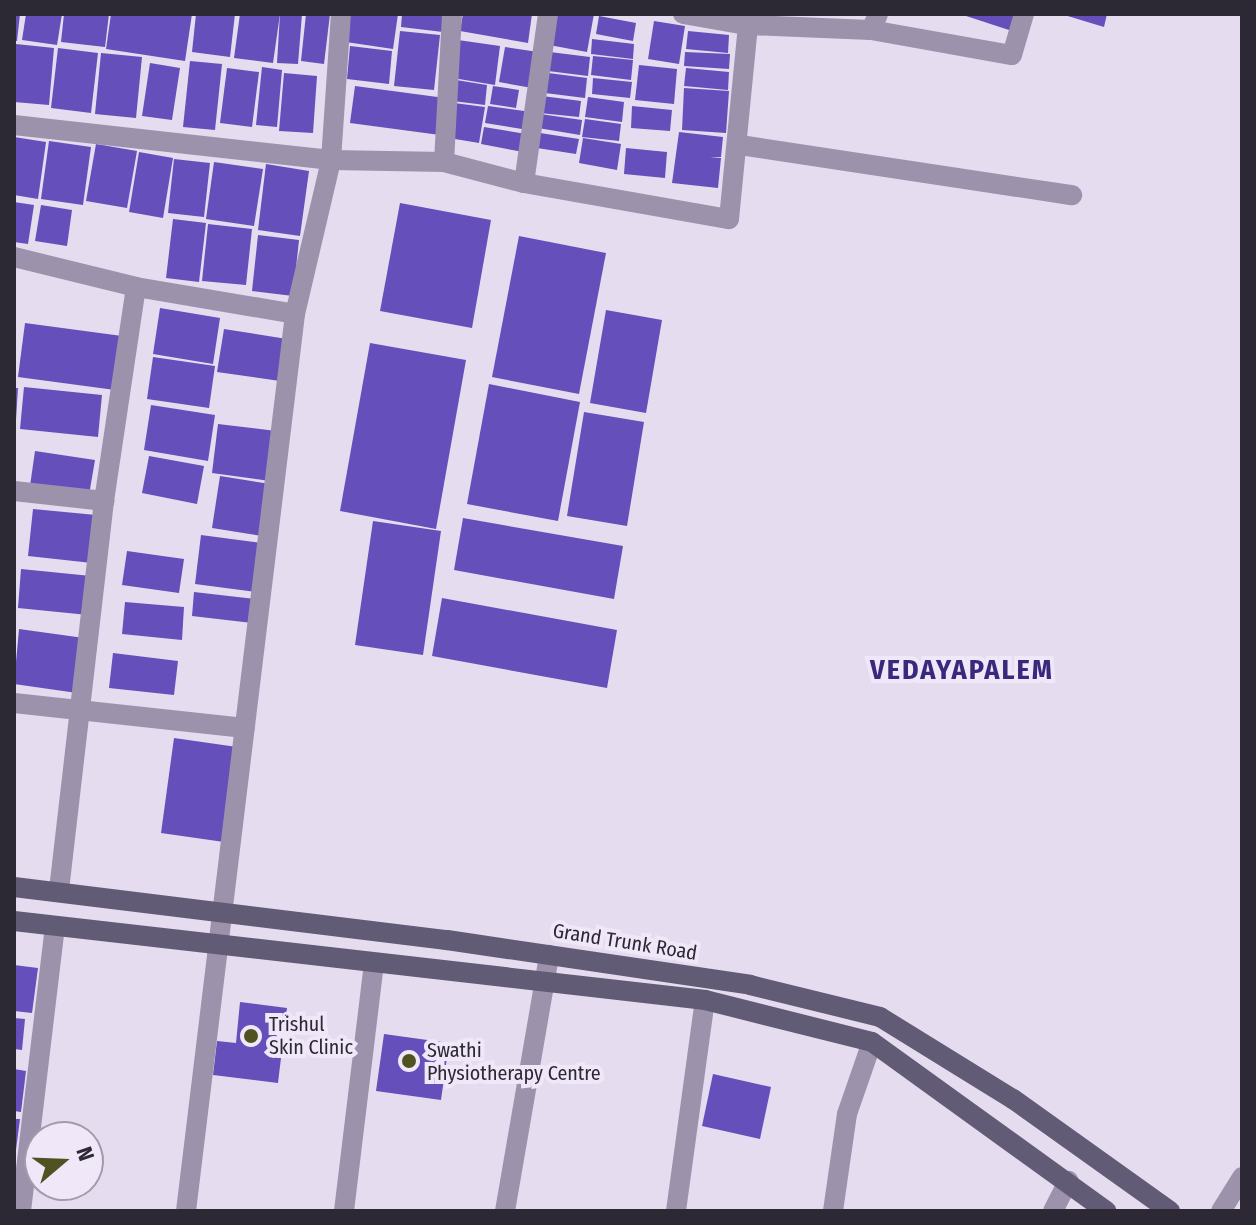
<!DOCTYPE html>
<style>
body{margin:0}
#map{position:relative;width:1256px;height:1225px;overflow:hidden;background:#e6dcef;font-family:"Fira Sans Condensed",sans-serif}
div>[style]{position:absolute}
.building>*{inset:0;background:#654fbb}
.minor>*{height:20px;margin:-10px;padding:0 10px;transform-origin:10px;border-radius:10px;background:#9c92ac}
.major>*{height:20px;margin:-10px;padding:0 10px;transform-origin:10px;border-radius:10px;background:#625b75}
.dots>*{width:22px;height:22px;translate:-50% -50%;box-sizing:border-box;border:4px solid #f0e8f8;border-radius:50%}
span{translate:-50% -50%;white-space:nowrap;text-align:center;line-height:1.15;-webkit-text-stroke:8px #f0e8f8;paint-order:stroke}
.street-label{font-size:20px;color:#2c2834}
.poi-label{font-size:20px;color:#2c2834}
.left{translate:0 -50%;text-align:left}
.district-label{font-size:28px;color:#39297c;font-weight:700;letter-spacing:2px}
.frame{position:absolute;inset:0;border:16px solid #2c2834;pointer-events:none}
.north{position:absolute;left:24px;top:1121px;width:80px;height:80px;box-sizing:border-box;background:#f0e8f8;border:2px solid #a29baa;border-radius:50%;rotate:71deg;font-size:22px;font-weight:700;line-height:32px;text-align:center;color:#2c2834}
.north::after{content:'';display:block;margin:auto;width:28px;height:36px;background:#515222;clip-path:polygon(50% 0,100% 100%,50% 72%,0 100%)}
</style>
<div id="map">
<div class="building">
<i style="clip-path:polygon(14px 14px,20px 14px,17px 41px,14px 41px)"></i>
<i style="clip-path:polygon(26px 14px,62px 14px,57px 45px,22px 40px)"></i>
<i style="clip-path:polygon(64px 14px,109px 14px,105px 47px,61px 42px)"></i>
<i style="clip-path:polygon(111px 14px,192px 14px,185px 61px,106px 49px)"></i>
<i style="clip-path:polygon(196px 14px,235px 14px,230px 57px,192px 52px)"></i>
<i style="clip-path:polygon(240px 14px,280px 14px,273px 63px,234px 58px)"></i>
<i style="clip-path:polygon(280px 14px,302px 14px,298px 64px,277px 63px)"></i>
<i style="clip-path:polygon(306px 14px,330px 14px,324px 64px,301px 61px)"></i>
<i style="clip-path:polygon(349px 14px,398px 14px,393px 49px,346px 42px)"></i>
<i style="clip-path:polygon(402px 14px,445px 14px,443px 32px,401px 27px)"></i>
<i style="clip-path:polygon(463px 14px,532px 14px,528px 43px,460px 31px)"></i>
<i style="clip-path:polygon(554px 14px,594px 14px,587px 52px,549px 45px)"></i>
<i style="clip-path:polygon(960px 14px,1017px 14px,1012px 31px)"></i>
<i style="clip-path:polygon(1061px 14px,1107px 14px,1104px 27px)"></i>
<i style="clip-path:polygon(599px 16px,636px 23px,633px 41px,596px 34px)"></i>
<i style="clip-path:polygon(654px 21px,685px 26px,679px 64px,648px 59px)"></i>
<i style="clip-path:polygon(400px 31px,440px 35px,434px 90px,394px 86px)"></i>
<i style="clip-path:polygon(688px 31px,729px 35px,728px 53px,686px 49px)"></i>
<i style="clip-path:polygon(592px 39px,634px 44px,633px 59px,591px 54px)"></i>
<i style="clip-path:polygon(458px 40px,500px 46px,495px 85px,453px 78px)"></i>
<i style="clip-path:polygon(16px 44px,54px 48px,49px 105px,14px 102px)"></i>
<i style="clip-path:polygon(350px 46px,392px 51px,389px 84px,347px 79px)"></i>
<i style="clip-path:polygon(505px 47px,538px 52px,532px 88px,499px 82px)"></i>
<i style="clip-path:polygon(58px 48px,98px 53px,91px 113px,51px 108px)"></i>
<i style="clip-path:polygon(550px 52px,590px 57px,588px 76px,548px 71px)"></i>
<i style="clip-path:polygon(685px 52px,730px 54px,729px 69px,684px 66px)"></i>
<i style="clip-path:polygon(101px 53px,142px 57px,136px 118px,95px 114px)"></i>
<i style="clip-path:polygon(593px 56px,633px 60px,631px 80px,591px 75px)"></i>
<i style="clip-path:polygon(190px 61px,222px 64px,215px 130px,183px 127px)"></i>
<i style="clip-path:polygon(150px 63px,180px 68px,172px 120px,142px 116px)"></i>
<i style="clip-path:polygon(639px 65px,677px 69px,674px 104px,635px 100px)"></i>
<i style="clip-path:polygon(262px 67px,282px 70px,277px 127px,256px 125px)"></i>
<i style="clip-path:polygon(227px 68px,259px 72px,252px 127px,220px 123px)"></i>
<i style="clip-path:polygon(686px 68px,729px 72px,728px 90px,684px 86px)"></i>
<i style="clip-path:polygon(284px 73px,317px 76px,313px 133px,279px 131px)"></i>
<i style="clip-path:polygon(548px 73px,587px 78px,585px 98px,545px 93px)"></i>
<i style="clip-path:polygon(593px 78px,632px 82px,630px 98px,592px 94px)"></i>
<i style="clip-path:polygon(456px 80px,487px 85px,485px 105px,453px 101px)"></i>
<i style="clip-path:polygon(355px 86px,445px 98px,440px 135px,350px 123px)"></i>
<i style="clip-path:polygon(493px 86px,519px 90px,516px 108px,490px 104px)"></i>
<i style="clip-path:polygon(684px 88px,729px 91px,726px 133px,682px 130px)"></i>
<i style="clip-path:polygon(542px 96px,581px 101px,579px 117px,540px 113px)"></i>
<i style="clip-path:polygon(588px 97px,624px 102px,622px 122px,585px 117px)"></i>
<i style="clip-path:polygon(454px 103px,485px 107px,479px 143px,449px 138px)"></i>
<i style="clip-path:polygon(488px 106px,531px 112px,528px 130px,485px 123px)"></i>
<i style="clip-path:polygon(632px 106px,672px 110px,670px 131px,631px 128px)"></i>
<i style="clip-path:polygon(540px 114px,582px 120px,580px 135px,538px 128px)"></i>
<i style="clip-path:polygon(585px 119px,621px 124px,619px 141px,582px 137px)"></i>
<i style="clip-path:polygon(484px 127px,526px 134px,523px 152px,481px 144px)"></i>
<i style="clip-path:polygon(679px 132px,723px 137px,721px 157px,710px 157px,721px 158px,718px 188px,672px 183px)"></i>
<i style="clip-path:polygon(540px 133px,579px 139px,576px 154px,537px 148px)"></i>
<i style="clip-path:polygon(14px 137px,46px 142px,38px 199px,14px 195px)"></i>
<i style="clip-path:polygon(583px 138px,621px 144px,617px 170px,579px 163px)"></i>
<i style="clip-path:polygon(49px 141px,91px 147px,83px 205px,41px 199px)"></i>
<i style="clip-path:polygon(96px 144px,137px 151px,127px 208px,86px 201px)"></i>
<i style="clip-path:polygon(626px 148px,667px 152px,665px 178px,624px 174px)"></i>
<i style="clip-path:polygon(139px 152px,173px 158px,163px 218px,129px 212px)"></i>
<i style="clip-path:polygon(174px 159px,210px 163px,204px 217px,168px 213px)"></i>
<i style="clip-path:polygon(214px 162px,263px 169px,254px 226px,206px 219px)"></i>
<i style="clip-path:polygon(266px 164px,309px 171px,300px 236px,258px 230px)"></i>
<i style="clip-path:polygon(14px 202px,34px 205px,28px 244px,14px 242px)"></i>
<i style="clip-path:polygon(400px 203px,491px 220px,472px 328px,380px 311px)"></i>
<i style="clip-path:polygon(41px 205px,72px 210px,67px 246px,35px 241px)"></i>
<i style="clip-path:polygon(173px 219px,206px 223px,199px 282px,166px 278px)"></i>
<i style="clip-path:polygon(208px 224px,252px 229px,246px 285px,202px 281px)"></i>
<i style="clip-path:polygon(258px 235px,299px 240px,293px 296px,252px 291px)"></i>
<i style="clip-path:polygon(519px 236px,606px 253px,579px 394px,492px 377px)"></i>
<i style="clip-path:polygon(160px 308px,220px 318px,213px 364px,153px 354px)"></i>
<i style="clip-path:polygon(606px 310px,662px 320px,646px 413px,590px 403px)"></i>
<i style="clip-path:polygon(25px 323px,122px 336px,115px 390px,18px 377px)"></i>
<i style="clip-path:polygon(224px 329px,287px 339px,280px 381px,217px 372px)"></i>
<i style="clip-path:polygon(370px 343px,466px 360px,436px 529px,340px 511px)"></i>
<i style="clip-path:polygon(153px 357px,215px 366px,209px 408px,147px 399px)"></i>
<i style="clip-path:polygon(489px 384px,580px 402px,558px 521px,467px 504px)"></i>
<i style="clip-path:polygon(24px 387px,102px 395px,98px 437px,20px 429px)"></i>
<i style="clip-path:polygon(14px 388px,18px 388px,16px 420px,14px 420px)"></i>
<i style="clip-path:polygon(151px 405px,215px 415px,208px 461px,144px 450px)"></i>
<i style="clip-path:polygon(584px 412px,644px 422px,627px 526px,567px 516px)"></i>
<i style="clip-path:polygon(218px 424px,276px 431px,270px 481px,212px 473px)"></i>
<i style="clip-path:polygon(35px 451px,95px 460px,89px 495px,30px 486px)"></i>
<i style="clip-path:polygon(149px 456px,204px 466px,197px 504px,142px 493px)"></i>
<i style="clip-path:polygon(220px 476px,270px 484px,262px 536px,212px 528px)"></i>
<i style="clip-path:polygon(33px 509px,96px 515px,92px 563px,28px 556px)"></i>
<i style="clip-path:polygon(463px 518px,623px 546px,614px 599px,454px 570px)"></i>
<i style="clip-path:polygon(373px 521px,441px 531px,423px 655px,355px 645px)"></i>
<i style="clip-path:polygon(201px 535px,262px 543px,256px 592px,195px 584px)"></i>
<i style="clip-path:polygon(127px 551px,184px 559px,179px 593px,122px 585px)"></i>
<i style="clip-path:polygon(21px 569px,91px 576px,88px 615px,18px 608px)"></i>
<i style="clip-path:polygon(194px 592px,255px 599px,252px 623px,192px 616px)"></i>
<i style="clip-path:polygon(442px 598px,617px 630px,607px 688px,432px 656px)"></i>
<i style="clip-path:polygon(125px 602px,184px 607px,182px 640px,122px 634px)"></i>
<i style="clip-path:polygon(19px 629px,84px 638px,77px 693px,14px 684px)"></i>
<i style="clip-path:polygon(113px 653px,178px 661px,174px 695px,109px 688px)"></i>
<i style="clip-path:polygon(174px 738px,237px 747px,224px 842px,161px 833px)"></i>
<i style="clip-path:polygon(14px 965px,38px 968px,32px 1013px,14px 1011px)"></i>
<i style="clip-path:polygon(240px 1002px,287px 1008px,278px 1083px,213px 1075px,217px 1041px,236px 1043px)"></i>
<i style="clip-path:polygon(14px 1018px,25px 1019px,22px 1050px,14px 1049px)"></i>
<i style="clip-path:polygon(384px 1034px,449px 1043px,441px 1100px,376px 1091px)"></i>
<i style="clip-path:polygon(14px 1069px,26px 1071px,21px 1112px,14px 1111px)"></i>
<i style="clip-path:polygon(713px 1074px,771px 1087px,760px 1139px,702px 1126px)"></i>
<i style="clip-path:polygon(14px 1119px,20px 1119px,16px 1150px,14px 1149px)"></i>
</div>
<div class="minor">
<i style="left:683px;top:14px;width:65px;rotate:9.8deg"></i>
<i style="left:747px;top:25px;width:124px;rotate:2.3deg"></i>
<i style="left:871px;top:30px;width:17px;rotate:-66deg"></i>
<i style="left:871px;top:30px;width:143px;rotate:10.1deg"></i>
<i style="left:1012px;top:55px;width:43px;rotate:-73.7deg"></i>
<i style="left:14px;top:125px;width:319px;rotate:6.3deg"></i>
<i style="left:331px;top:160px;width:113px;rotate:1deg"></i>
<i style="left:444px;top:162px;width:83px;rotate:14.7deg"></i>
<i style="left:524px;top:183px;width:208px;rotate:10deg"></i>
<i style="left:729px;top:219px;width:206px;rotate:-84.4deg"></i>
<i style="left:740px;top:145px;width:336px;rotate:8.6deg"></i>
<i style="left:444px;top:162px;width:148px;rotate:-86.9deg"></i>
<i style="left:524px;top:183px;width:171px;rotate:-81.9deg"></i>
<i style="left:14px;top:257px;width:126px;rotate:13.8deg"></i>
<i style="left:136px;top:287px;width:161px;rotate:9.6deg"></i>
<i style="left:14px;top:491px;width:91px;rotate:6.3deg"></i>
<i style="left:14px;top:703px;width:232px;rotate:6.2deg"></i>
<i style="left:59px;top:890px;width:392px;rotate:-83.4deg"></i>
<i style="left:104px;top:501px;width:216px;rotate:-81.5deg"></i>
<i style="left:21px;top:1211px;width:286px;rotate:-83.2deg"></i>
<i style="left:186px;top:1211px;width:904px;rotate:-83.07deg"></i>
<i style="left:295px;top:314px;width:158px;rotate:-76.8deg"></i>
<i style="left:331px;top:160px;width:146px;rotate:-86.1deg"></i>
<i style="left:344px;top:1211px;width:249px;rotate:-83.1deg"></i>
<i style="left:505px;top:1211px;width:260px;rotate:-80.2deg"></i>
<i style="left:676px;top:1211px;width:213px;rotate:-82.2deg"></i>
<i style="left:833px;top:1211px;width:98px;rotate:-81.8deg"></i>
<i style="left:847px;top:1114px;width:76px;rotate:-70.9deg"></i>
<i style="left:1053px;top:1211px;width:34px;rotate:-63deg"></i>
<i style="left:1221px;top:1211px;width:40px;rotate:-58deg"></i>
</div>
<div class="major">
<i style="left:14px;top:887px;width:436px;rotate:7deg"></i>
<i style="left:447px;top:940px;width:306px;rotate:8.4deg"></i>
<i style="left:750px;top:985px;width:134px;rotate:13.8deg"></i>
<i style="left:880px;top:1017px;width:156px;rotate:31.7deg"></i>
<i style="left:1013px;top:1099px;width:193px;rotate:35.5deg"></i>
<i style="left:14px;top:921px;width:696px;rotate:6.52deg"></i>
<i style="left:705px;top:1000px;width:172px;rotate:14.1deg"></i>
<i style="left:872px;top:1042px;width:289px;rotate:35.8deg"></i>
</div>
<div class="dots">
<i style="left:251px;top:1036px;background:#515222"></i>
<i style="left:409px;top:1061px;background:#515222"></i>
</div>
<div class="street-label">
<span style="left:625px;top:942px;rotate:9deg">Grand Trunk Road</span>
</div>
<div class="poi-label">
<span class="left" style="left:269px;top:1036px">Trishul<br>Skin Clinic</span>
<span class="left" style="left:427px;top:1062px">Swathi<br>Physiotherapy Centre</span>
</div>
<div class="district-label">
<span style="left:962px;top:670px">VEDAYAPALEM</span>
</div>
<div class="frame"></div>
<div class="north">N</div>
</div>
